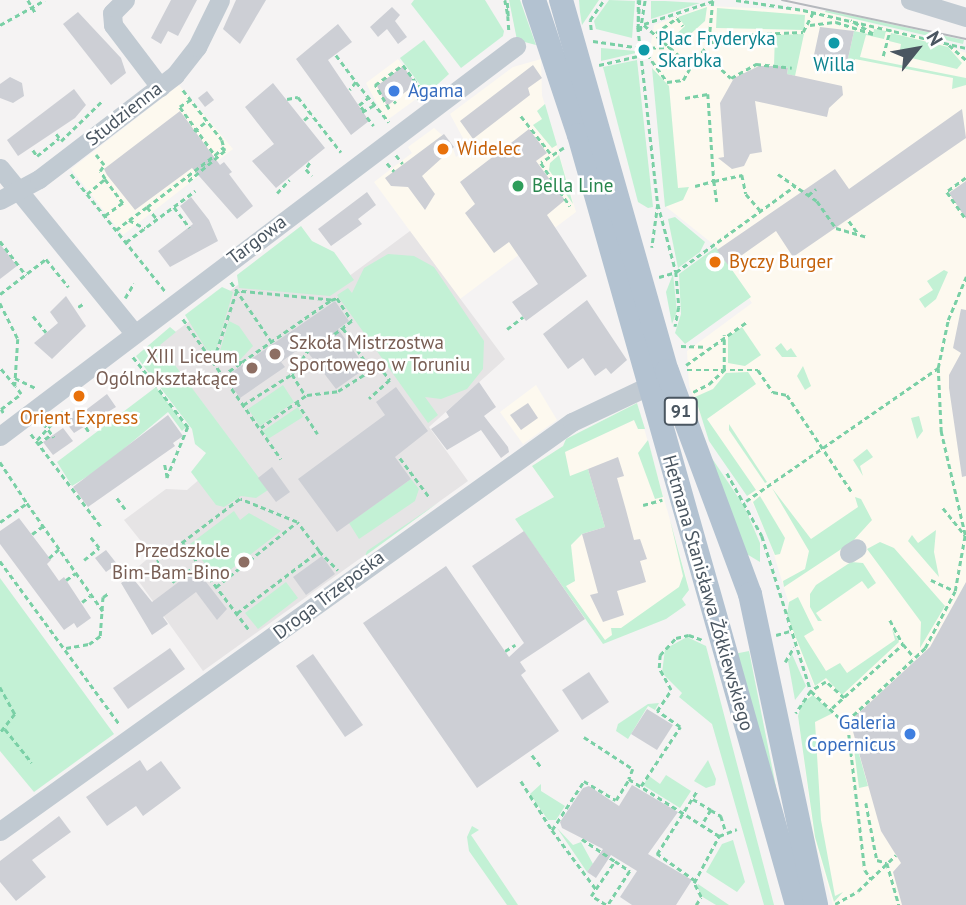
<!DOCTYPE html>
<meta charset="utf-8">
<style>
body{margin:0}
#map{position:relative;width:966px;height:905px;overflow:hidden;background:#f5f3f3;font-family:"PT Sans",sans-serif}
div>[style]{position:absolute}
.commercial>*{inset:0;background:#fdf9ef}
.education>*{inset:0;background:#e6e4e5}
.green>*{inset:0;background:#c3f1d5}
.building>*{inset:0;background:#cdcfd5}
.path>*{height:2.5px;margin-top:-1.25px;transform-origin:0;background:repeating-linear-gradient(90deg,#7ad0a6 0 5px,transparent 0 8.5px)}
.minor>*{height:19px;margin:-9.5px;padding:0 9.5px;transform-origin:9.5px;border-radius:9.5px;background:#c1cad2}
.major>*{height:24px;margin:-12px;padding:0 12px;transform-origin:12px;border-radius:12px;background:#b3c2d1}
.tram>*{height:2px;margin:-1px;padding:0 1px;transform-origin:1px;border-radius:1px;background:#b5b8bd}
.dots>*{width:19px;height:19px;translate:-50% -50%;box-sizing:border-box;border:4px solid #fff;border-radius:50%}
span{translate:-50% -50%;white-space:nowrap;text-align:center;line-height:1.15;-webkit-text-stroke:5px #fff;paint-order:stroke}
.shield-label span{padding:2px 5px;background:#fff;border:2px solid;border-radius:5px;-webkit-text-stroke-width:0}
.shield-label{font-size:18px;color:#4a5661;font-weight:700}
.culture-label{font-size:19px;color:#0d838f}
.left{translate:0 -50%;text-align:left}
.shop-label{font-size:19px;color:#366cbe}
.right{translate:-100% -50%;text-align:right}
.street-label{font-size:19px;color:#4a5661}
.food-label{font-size:19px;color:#c56008}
.leisure-label{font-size:19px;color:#27864d}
.education-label{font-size:19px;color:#785e54}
.north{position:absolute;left:882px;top:14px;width:70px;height:70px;-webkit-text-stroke:5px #fff;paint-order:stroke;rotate:59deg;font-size:19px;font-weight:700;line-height:28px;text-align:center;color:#4a5661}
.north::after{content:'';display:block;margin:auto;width:24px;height:32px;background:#4a5661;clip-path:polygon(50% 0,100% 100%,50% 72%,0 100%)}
</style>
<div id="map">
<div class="commercial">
<i style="clip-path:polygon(706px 6px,822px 11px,924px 37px,966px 53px,966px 905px,833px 905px,814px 837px,798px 716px,814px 686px,791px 631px,788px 601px,772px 548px,754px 506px,710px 439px,689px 386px,687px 351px,752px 303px,713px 244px,665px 206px,651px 43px,654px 25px)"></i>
<i style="clip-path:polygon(398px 59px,423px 94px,386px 121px,366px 83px)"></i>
<i style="clip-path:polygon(541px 59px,542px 95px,576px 212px,460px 299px,374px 182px,412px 153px,408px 147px,434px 128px,451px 143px,456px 157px,473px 145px,464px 140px,450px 114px,513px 67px)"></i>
<i style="clip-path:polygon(179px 85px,233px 149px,123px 235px,71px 169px)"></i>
<i style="clip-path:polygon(536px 385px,557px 420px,523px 444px,500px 412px)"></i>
<i style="clip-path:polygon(637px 403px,688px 584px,603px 644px,515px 519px,554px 497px,532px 466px,563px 446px,566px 439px)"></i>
</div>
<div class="education">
<i style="clip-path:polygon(410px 231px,505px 359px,429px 427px,468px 481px,203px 671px,132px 572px,152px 555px,124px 520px,166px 489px,187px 490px,236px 448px,159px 344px,293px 244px,329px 291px)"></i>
</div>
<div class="green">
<i style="clip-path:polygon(414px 0,485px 0,504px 31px,503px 36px,461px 68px,411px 4px)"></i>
<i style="clip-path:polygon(509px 0,520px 0,536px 45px,517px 40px)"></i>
<i style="clip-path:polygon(579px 0,599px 0,582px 25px,580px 12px)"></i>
<i style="clip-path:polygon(609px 0,635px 1px,632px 38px,596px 29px,594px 21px)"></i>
<i style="clip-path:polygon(651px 1px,665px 1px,700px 3px,651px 19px)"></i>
<i style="clip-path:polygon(707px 7px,705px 21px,676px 47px,670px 40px,685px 26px,678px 17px)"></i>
<i style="clip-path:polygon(717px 8px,805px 15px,804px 30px,716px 28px)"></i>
<i style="clip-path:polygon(826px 10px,964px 40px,963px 44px,825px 12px)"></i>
<i style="clip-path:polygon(874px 29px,886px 31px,884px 39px,866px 35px,860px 57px,966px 78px,966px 85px,952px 89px,953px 78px,855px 59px,853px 67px,847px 63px,854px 31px,873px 35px)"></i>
<i style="clip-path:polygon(891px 33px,948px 47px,962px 63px,957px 69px,899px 55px,901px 44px,889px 41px)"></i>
<i style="clip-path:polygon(804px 34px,795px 76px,787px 74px,788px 68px,774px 65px,775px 35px)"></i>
<i style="clip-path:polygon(424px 40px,449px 74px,427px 94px,400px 58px)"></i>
<i style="clip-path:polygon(601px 48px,636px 51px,636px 53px,601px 61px)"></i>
<i style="clip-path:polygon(637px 60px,653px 207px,648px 208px,638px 202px,603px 67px)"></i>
<i style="clip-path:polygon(652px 68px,669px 86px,678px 188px,689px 187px,683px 200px,665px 207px)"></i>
<i style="clip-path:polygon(545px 104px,557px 145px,552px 148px,533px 125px,542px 119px,537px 111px)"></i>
<i style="clip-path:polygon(559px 155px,573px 204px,549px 170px,550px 163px)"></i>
<i style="clip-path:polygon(675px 217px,705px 242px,700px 252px,678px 268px,668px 219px)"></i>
<i style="clip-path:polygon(301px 226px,312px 241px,334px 252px,354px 280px,330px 296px,239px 288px,237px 275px)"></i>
<i style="clip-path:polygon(716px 247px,751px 297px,685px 344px,675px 333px,681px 314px,679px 274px)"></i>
<i style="clip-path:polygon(388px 254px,414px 256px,434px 267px,484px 341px,483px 369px,467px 389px,441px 399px,425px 397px,438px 415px,428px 423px,337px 295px,348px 288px,352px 293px,364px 268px)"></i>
<i style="clip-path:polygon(944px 270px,948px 272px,936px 299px,925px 308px,919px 299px,933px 290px,927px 281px)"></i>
<i style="clip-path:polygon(673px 274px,677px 311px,672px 324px,666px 292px)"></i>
<i style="clip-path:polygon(222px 287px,233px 292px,213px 360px,185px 315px)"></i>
<i style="clip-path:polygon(229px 321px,239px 326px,253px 346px,239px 361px,218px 357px)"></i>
<i style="clip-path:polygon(170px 327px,176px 332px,160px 345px,268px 490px,256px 498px,241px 496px,224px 507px,216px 505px,191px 472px,206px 453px,195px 444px,192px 429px,136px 356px)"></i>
<i style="clip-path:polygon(742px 327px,761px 355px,745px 366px,728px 363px,728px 337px)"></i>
<i style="clip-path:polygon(781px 343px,787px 351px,791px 348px,797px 357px,782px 357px,775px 348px)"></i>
<i style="clip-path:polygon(803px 366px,811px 386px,805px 390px,797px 376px)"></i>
<i style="clip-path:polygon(748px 372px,756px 384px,707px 419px,756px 490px,747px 496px,709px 441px,695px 397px,713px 389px,726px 373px)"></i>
<i style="clip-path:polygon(283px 385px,294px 402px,260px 426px,248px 409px)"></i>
<i style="clip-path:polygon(156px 387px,186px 427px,182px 431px,168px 412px,101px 468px,72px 486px,57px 462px)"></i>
<i style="clip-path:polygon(637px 403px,645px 429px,638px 429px,634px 420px,565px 452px,570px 476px,588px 469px,605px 527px,582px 534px,571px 545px,575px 581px,566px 586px,605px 640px,612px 635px,611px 628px,621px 628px,679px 587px,683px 576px,670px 520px,689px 590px,682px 599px,686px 605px,666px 619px,603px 644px,515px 519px,554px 497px,532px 466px,563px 446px,566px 439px)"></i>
<i style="clip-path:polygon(298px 407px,303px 417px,268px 439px,263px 431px)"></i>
<i style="clip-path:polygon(919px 416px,923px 431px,917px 439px,911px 418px)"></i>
<i style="clip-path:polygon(729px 424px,767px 482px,765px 483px,729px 430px)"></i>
<i style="clip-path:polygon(648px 440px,663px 497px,655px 499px,638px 453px)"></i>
<i style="clip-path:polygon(705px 448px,744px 506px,760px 543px,760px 562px,745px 553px)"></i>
<i style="clip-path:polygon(867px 449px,873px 457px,860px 466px,863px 476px,853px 460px)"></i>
<i style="clip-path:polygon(411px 479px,419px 489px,415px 501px,359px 539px,349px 523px)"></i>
<i style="clip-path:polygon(772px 488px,811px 539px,858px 507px,855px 497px,861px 499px,872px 520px,852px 542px,784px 587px,783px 581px,805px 569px,809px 551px)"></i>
<i style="clip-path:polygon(760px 496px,785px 538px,780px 554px,775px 555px,753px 502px)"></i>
<i style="clip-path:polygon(439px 502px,365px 556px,367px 551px)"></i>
<i style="clip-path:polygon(234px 511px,240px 520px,249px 513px,281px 531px,217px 580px,190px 544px)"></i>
<i style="clip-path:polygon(936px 530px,934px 552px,939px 577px,908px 541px,912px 535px,918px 543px)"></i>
<i style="clip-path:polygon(880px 542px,894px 548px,945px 606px,920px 648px,921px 622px,867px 549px)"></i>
<i style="clip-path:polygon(851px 562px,863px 563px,876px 583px,868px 589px,862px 581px,816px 613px,822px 621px,818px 621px,810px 607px,810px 594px,816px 585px)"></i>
<i style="clip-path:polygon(0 578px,114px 734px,34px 792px,0 751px)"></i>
<i style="clip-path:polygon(286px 582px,298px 598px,258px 629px,245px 613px)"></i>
<i style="clip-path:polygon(798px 597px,814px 630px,804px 636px,826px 671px,840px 663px,847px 673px,895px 640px,892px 629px,899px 642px,842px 695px,826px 678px,815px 686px,787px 615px,789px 602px)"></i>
<i style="clip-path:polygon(687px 637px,706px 646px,774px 905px,764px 905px,712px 724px,679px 697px,682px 693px,662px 673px,665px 649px)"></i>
<i style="clip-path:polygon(749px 651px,778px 797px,734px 654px)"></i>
<i style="clip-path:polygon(792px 654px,806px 686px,795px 700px,788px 661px)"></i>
<i style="clip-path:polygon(813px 695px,833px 713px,815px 722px,821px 820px,835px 896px,843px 892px,834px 902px,815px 837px,798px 716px,802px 703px)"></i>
<i style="clip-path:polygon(659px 703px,655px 710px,648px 706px,628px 739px,616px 731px,618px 724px,648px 704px)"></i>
<i style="clip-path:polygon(857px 747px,868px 786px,859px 788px,854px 749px)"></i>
<i style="clip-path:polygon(708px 760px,716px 779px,715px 785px,706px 788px,694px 781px)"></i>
<i style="clip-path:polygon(666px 775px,691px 791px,680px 808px,643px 785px,649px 776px,660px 784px)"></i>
<i style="clip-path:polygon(541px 784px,541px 791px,565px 806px,556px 820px,548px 820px,530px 794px)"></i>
<i style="clip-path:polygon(472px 826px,479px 830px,471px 835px,518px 905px,507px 905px,469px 851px,467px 837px)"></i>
<i style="clip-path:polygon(557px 828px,573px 845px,581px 842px,593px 864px,587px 872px)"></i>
<i style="clip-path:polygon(733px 840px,745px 882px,737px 892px,706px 872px,722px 844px)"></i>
<i style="clip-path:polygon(697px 886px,698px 884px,729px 905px,716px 905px,701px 896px)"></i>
</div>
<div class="building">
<i style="clip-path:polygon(171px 0,197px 0,178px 36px,168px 31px,161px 44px,151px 38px)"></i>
<i style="clip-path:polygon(236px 0,266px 0,240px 44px,223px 29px)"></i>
<i style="clip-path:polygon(392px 7px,400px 15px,395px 21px,407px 37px,398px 44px,387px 29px,378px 37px,370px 27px)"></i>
<i style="clip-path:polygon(78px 12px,121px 58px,126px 73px,111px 85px,63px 24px)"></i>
<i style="clip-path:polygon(338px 24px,352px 42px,328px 60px,369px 121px,351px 135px,296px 59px)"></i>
<i style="clip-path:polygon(820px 27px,854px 31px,847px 63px,814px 55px)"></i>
<i style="clip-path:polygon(533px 65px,542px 78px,528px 88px,530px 95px,473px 139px,460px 121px)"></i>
<i style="clip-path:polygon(403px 66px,416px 84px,387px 106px,377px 86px)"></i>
<i style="clip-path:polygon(759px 66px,779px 66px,788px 68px,787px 74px,842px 86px,843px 95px,829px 108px,827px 117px,755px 101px,762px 152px,750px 154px,744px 166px,732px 169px,718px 158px,724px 157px,720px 103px,734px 78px)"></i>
<i style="clip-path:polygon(10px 77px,22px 83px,24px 96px,13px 103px,0 98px,0 84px)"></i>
<i style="clip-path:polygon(273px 83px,325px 148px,276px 188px,252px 161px,274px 144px,245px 107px)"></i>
<i style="clip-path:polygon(74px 89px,86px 105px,75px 118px,18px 156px,7px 140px)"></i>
<i style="clip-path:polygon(207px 91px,214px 100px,205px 107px,198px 98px)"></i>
<i style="clip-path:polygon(962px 109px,966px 138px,793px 257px,776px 231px,728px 265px,717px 250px,835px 169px,849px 189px)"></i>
<i style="clip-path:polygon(180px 111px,220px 165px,224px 162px,232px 172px,229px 174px,253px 206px,237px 219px,192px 168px,135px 210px,107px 175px,104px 169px)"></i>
<i style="clip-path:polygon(529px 129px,547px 153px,536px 161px,565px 200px,547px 215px,587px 276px,526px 321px,512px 302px,538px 284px,509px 242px,494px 253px,465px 213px,475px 204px,460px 182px)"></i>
<i style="clip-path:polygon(444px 134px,454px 147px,422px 176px,435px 194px,425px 210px,408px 187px,391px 186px,385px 178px)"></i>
<i style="clip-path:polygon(966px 181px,966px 219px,949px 193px)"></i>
<i style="clip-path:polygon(367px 192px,376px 205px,358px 219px,362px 224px,331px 246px,318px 229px)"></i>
<i style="clip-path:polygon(191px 197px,209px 220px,218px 241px,170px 267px,158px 251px,193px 224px,180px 206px)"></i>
<i style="clip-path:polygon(0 244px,17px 266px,0 279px)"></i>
<i style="clip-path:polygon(66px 296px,86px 326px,52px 359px,34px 343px,58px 323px,50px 312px)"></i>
<i style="clip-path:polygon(587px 300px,627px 360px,611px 374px,606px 368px,595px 376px,583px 358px,568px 369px,543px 334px)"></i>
<i style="clip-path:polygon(335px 301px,349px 321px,338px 329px,366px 368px,336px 389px,303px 346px,281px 362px,285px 367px,240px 398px,225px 377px)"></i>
<i style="clip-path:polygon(961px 309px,966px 310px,966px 476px,962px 477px,949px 388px,949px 375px,961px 353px,953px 348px)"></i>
<i style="clip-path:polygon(479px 382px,496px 407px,484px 416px,508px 447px,509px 452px,501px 458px,481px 430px,447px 450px,431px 429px,449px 417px,446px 412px)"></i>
<i style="clip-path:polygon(396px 387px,428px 431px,395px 457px,411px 479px,337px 532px,298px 479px,385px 415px,376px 402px)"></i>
<i style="clip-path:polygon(107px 394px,116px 407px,74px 433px,63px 419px,78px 408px,82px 413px)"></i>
<i style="clip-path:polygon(528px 403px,538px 418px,521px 430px,510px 415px)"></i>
<i style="clip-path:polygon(168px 415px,183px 436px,173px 443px,175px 446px,88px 507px,73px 487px)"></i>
<i style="clip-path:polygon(63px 428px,73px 441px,53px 455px,43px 442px)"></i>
<i style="clip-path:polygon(618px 457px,624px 476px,617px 478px,626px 510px,634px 540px,640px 539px,647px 559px,640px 561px,646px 582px,617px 591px,624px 615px,603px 622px,590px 595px,598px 593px,582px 534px,605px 527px,588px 469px)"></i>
<i style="clip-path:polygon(272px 467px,290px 492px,276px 502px,258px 478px)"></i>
<i style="clip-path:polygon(19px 518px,51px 560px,47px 564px,59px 581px,64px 577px,91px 618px,77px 628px,74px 623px,64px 630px,0 544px,0 531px)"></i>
<i style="clip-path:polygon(524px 531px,585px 619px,520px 662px,526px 671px,521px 675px,559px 731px,477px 788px,363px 623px,446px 566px,509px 657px,524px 643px,472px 566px)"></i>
<i style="clip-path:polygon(106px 550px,117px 564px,106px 572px,95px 558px)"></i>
<i style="clip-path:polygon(322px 556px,335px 574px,306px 595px,293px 577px)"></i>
<i style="clip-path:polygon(196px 569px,227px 609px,217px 620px,196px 592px,163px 617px,168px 624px,152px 635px,121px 583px,131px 576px,152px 602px)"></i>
<i style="clip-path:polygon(966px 582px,966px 905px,902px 905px,893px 872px,901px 863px,881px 831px,850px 721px,930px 647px)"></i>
<i style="clip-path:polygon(170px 648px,185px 669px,128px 709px,113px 688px)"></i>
<i style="clip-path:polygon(313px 654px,363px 725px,345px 737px,296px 666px)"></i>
<i style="clip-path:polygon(589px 672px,609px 702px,582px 720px,562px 690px)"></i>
<i style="clip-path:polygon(647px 709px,673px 725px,657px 750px,631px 734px)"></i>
<i style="clip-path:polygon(140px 760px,147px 771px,161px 761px,181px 788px,143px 816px,136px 806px,107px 826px,86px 797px)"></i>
<i style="clip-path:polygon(632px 785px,678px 812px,648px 854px,692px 880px,676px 905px,632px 905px,620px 897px,637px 871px,611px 855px,596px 878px,587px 872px,603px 849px,562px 828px,560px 822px,583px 788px,589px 786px,619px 806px)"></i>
<i style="clip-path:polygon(59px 816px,71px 832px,32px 860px,46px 877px,16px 901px,0 882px,0 861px)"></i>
</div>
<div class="path">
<i style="left:28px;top:0;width:16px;rotate:60deg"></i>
<i style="left:505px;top:0;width:16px;rotate:79deg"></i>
<i style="left:508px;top:16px;width:16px;rotate:-94deg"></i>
<i style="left:640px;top:0;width:27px;rotate:94deg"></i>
<i style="left:638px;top:27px;width:178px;rotate:83.6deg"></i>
<i style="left:658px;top:204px;width:44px;rotate:97.8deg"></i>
<i style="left:736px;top:0;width:68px;rotate:8.5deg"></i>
<i style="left:803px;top:10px;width:167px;rotate:13.1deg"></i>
<i style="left:508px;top:16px;width:15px;rotate:86deg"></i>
<i style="left:644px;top:24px;width:73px;rotate:-18.4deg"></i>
<i style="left:713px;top:1px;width:42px;rotate:95.4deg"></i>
<i style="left:0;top:25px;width:51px;rotate:-29.1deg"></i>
<i style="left:644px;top:25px;width:62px;rotate:41.1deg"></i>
<i style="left:691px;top:66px;width:29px;rotate:-52deg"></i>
<i style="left:709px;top:43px;width:25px;rotate:-18deg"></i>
<i style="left:733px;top:35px;width:70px;rotate:-2.5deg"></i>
<i style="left:803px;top:32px;width:22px;rotate:-63deg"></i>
<i style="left:810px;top:25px;width:26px;rotate:-7deg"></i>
<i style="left:836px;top:22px;width:39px;rotate:18deg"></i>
<i style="left:873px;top:34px;width:26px;rotate:-149deg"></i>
<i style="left:638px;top:29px;width:29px;rotate:-90deg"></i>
<i style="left:591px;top:30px;width:10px;rotate:-96deg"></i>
<i style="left:590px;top:20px;width:24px;rotate:-55deg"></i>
<i style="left:640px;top:31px;width:31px;rotate:-81deg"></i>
<i style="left:656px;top:33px;width:26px;rotate:-36deg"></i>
<i style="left:677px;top:18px;width:10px;rotate:53deg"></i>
<i style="left:593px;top:41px;width:49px;rotate:8.1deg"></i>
<i style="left:642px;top:48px;width:28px;rotate:-2deg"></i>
<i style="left:949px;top:45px;width:23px;rotate:41deg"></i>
<i style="left:703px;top:52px;width:38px;rotate:43deg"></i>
<i style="left:731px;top:78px;width:29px;rotate:-29deg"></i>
<i style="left:756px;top:64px;width:36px;rotate:6deg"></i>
<i style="left:336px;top:55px;width:34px;rotate:53deg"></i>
<i style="left:356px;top:82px;width:10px;rotate:127deg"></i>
<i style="left:883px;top:56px;width:28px;rotate:-75deg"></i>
<i style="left:599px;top:65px;width:49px;rotate:-12.9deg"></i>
<i style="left:647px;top:54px;width:34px;rotate:54deg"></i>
<i style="left:667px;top:82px;width:16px;rotate:-7deg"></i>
<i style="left:683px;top:80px;width:16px;rotate:-60deg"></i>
<i style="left:356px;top:82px;width:52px;rotate:50.5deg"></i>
<i style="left:412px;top:88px;width:13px;rotate:58deg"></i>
<i style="left:183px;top:90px;width:63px;rotate:52deg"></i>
<i style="left:222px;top:140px;width:11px;rotate:75deg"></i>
<i style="left:225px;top:151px;width:48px;rotate:140deg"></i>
<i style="left:685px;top:98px;width:23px;rotate:-10deg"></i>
<i style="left:708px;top:94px;width:87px;rotate:86.1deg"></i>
<i style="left:714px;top:181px;width:29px;rotate:-12deg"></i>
<i style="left:742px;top:175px;width:19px;rotate:78deg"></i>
<i style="left:746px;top:194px;width:21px;rotate:49deg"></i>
<i style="left:287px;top:99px;width:11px;rotate:-10deg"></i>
<i style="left:298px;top:97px;width:70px;rotate:52deg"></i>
<i style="left:191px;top:100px;width:13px;rotate:148deg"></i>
<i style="left:180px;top:107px;width:59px;rotate:53.9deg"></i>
<i style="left:215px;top:155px;width:12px;rotate:-42deg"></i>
<i style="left:394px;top:101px;width:3px;rotate:45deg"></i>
<i style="left:389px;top:109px;width:28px;rotate:-120deg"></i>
<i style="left:375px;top:85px;width:34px;rotate:-36deg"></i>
<i style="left:403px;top:65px;width:36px;rotate:53deg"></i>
<i style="left:364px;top:111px;width:8px;rotate:-130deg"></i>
<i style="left:359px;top:105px;width:11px;rotate:-38deg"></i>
<i style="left:362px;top:112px;width:14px;rotate:-30deg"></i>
<i style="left:521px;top:116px;width:48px;rotate:51.7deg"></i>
<i style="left:367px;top:117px;width:11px;rotate:52deg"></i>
<i style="left:304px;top:120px;width:9px;rotate:-41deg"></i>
<i style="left:194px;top:131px;width:16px;rotate:-38deg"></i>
<i style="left:61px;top:141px;width:59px;rotate:-44.3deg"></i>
<i style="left:564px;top:148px;width:27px;rotate:147deg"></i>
<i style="left:541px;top:163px;width:52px;rotate:56deg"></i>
<i style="left:33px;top:150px;width:7px;rotate:56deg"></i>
<i style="left:37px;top:156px;width:28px;rotate:-39deg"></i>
<i style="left:59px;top:138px;width:6px;rotate:-129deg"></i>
<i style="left:396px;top:155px;width:11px;rotate:52deg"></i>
<i style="left:310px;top:163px;width:7px;rotate:124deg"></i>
<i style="left:306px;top:169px;width:9px;rotate:49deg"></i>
<i style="left:387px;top:163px;width:11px;rotate:49deg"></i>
<i style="left:71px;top:174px;width:151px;rotate:51.2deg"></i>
<i style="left:778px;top:174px;width:47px;rotate:34.7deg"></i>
<i style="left:817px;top:201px;width:33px;rotate:55deg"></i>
<i style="left:836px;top:228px;width:33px;rotate:16deg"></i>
<i style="left:966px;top:178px;width:24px;rotate:144deg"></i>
<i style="left:947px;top:192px;width:33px;rotate:55deg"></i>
<i style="left:105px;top:179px;width:30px;rotate:53deg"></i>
<i style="left:123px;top:203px;width:22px;rotate:144deg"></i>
<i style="left:695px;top:186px;width:20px;rotate:-15deg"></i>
<i style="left:714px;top:181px;width:21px;rotate:82deg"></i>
<i style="left:277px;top:193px;width:18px;rotate:-47deg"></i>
<i style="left:87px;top:194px;width:23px;rotate:-40deg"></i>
<i style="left:105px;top:179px;width:9px;rotate:-122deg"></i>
<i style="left:100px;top:171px;width:7px;rotate:-56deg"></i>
<i style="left:104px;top:165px;width:13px;rotate:-129deg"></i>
<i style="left:808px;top:195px;width:10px;rotate:-37deg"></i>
<i style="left:658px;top:204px;width:70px;rotate:75.2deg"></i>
<i style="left:676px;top:272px;width:35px;rotate:85deg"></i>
<i style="left:679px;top:307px;width:20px;rotate:101deg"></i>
<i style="left:147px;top:207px;width:86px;rotate:-37.4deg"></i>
<i style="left:174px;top:207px;width:26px;rotate:53deg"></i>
<i style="left:129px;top:220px;width:22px;rotate:-36deg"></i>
<i style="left:147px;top:207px;width:16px;rotate:50deg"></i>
<i style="left:849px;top:221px;width:14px;rotate:54deg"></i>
<i style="left:116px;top:230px;width:16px;rotate:-38deg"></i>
<i style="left:129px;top:220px;width:18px;rotate:27deg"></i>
<i style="left:0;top:241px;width:43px;rotate:52.6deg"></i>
<i style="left:126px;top:242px;width:86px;rotate:-36.5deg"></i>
<i style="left:659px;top:277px;width:18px;rotate:-16deg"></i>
<i style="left:676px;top:272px;width:147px;rotate:-35.9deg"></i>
<i style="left:231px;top:282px;width:75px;rotate:55.9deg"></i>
<i style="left:0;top:294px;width:58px;rotate:-37.3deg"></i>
<i style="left:46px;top:259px;width:36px;rotate:51deg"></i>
<i style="left:125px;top:298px;width:17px;rotate:-59deg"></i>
<i style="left:331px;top:300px;width:6px;rotate:-18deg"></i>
<i style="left:337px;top:298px;width:27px;rotate:57deg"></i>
<i style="left:352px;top:321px;width:11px;rotate:142deg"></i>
<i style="left:343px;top:328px;width:50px;rotate:56.3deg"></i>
<i style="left:371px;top:370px;width:9px;rotate:-36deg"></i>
<i style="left:378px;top:365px;width:19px;rotate:51deg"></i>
<i style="left:390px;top:380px;width:28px;rotate:138deg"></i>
<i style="left:0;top:303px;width:40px;rotate:63.4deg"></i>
<i style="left:18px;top:339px;width:47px;rotate:93.7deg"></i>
<i style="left:15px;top:386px;width:23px;rotate:-130deg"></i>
<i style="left:78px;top:307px;width:6px;rotate:-31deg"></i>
<i style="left:33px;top:316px;width:21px;rotate:51deg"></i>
<i style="left:183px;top:319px;width:171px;rotate:55deg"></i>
<i style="left:507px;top:329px;width:20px;rotate:-37deg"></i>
<i style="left:334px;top:334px;width:11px;rotate:-34deg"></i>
<i style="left:681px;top:346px;width:24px;rotate:2deg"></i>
<i style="left:133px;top:357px;width:33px;rotate:51deg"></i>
<i style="left:154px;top:383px;width:5px;rotate:143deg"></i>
<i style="left:686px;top:365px;width:76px;rotate:-35.4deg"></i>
<i style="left:687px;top:370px;width:71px"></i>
<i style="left:758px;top:370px;width:27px;rotate:56deg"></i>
<i style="left:773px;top:392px;width:14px;rotate:12deg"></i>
<i style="left:787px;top:395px;width:117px;rotate:56.2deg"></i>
<i style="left:292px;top:374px;width:32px;rotate:-56deg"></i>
<i style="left:222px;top:376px;width:24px;rotate:-35deg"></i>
<i style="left:242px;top:362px;width:108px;rotate:-34.9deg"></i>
<i style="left:331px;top:300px;width:94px;rotate:-174.5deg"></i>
<i style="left:237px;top:291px;width:76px;rotate:108.4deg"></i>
<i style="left:213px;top:363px;width:29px;rotate:-2deg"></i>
<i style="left:15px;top:378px;width:25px;rotate:26deg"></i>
<i style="left:154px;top:383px;width:56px;rotate:52.3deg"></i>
<i style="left:188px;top:427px;width:55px;rotate:112.4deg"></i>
<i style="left:167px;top:478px;width:16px;rotate:-101deg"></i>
<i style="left:693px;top:392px;width:18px;rotate:-27deg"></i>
<i style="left:709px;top:384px;width:21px;rotate:-43deg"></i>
<i style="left:724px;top:370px;width:35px;rotate:-90deg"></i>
<i style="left:307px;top:395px;width:31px;rotate:-7deg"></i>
<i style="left:338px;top:391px;width:39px;rotate:-32deg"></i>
<i style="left:297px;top:402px;width:38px;rotate:57deg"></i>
<i style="left:243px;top:405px;width:58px;rotate:-32.3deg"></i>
<i style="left:292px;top:374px;width:26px;rotate:58deg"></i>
<i style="left:306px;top:396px;width:55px;rotate:144.6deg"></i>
<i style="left:3px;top:413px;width:4px;rotate:-117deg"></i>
<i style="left:1px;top:409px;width:25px;rotate:-37deg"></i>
<i style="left:21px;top:394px;width:9px;rotate:-126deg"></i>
<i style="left:43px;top:423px;width:18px;rotate:52deg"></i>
<i style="left:86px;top:427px;width:6px;rotate:59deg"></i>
<i style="left:31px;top:434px;width:118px;rotate:52.9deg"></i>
<i style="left:37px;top:440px;width:42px;rotate:-47.9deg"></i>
<i style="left:38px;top:444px;width:17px;rotate:-36deg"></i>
<i style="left:400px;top:458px;width:50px;rotate:53.1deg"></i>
<i style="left:0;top:462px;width:49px;rotate:56.6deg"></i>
<i style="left:727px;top:473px;width:72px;rotate:60.9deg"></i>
<i style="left:762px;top:536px;width:163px;rotate:72.5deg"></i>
<i style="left:811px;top:691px;width:27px;rotate:124deg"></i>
<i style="left:117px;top:498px;width:15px;rotate:53deg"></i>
<i style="left:746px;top:501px;width:234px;rotate:-34.7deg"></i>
<i style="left:643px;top:505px;width:20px;rotate:-15deg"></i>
<i style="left:943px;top:508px;width:35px;rotate:51deg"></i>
<i style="left:0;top:522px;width:33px;rotate:-35deg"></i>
<i style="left:27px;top:503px;width:132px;rotate:54.9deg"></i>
<i style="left:32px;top:534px;width:14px;rotate:-36deg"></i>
<i style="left:183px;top:543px;width:26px;rotate:53deg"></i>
<i style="left:319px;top:551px;width:27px;rotate:45deg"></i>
<i style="left:49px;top:558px;width:13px;rotate:-42deg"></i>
<i style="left:84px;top:560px;width:19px;rotate:-39deg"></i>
<i style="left:99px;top:548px;width:14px;rotate:-129deg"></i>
<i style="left:0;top:561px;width:203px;rotate:53.8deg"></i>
<i style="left:66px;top:580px;width:12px;rotate:-35deg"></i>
<i style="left:931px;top:580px;width:26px;rotate:25deg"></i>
<i style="left:955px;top:591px;width:57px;rotate:-79.9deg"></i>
<i style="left:965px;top:535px;width:106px;rotate:-103.1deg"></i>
<i style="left:941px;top:432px;width:64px;rotate:-92.7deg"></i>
<i style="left:938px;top:368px;width:49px;rotate:-78.2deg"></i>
<i style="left:948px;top:320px;width:47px;rotate:-67.3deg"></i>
<i style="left:216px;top:587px;width:102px;rotate:-38.7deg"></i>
<i style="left:82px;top:602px;width:10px;rotate:-37deg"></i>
<i style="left:237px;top:613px;width:103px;rotate:-37.1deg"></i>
<i style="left:319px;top:551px;width:36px;rotate:-127deg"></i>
<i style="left:297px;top:522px;width:61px;rotate:-158deg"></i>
<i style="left:240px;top:499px;width:104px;rotate:142.8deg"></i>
<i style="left:157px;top:562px;width:25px;rotate:53deg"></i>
<i style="left:172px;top:582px;width:32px;rotate:-34deg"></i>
<i style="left:199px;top:564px;width:84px;rotate:52.7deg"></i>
<i style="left:890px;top:620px;width:27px;rotate:62deg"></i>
<i style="left:776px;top:635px;width:15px;rotate:-16deg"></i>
<i style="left:66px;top:648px;width:23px;rotate:-10deg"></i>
<i style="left:89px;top:644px;width:14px;rotate:-36deg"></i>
<i style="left:100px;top:636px;width:39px;rotate:-86deg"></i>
<i style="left:103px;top:597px;width:7px;rotate:-34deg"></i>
<i style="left:505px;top:651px;width:12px;rotate:-31deg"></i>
<i style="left:785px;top:662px;width:17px;rotate:-59deg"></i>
<i style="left:0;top:687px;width:31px;rotate:61deg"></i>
<i style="left:15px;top:714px;width:24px;rotate:128deg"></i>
<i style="left:844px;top:698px;width:24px;rotate:-138deg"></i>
<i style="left:826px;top:682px;width:17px;rotate:149deg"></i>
<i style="left:811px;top:691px;width:51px;rotate:43.4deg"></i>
<i style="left:848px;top:726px;width:145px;rotate:83.3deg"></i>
<i style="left:865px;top:870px;width:11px;rotate:56deg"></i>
<i style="left:832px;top:708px;width:96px;rotate:-42deg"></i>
<i style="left:903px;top:644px;width:17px;rotate:50deg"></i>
<i style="left:847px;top:721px;width:107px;rotate:-43.1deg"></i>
<i style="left:925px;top:648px;width:64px;rotate:-62.2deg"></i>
<i style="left:5px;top:729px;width:43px;rotate:51.5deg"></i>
<i style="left:584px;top:737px;width:59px;rotate:33.1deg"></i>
<i style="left:633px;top:769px;width:11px;rotate:112deg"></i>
<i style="left:532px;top:755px;width:15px;rotate:53deg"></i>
<i style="left:521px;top:781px;width:58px;rotate:57.7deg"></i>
<i style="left:552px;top:830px;width:59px;rotate:-56.9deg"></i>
<i style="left:584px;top:781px;width:37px;rotate:31deg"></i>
<i style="left:616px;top:800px;width:25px;rotate:-58deg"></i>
<i style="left:629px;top:779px;width:107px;rotate:32.3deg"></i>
<i style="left:719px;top:836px;width:19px;rotate:-21deg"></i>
<i style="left:641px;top:786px;width:71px;rotate:-56.5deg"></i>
<i style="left:680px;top:727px;width:28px;rotate:-145deg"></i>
<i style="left:657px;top:711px;width:25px;rotate:-56deg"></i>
<i style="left:671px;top:690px;width:25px;rotate:-119deg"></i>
<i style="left:659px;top:668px;width:13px;rotate:-86deg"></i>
<i style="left:660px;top:655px;width:23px;rotate:-47deg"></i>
<i style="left:676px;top:638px;width:13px;rotate:-13deg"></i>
<i style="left:689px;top:635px;width:15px;rotate:20deg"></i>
<i style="left:693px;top:799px;width:21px;rotate:31deg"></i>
<i style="left:711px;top:810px;width:17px;rotate:121deg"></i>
<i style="left:866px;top:803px;width:58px;rotate:79.1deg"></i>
<i style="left:877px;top:860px;width:10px;rotate:17deg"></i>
<i style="left:887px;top:863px;width:44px;rotate:74.1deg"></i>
<i style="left:711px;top:810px;width:12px;rotate:31deg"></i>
<i style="left:721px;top:816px;width:17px;rotate:73deg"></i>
<i style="left:552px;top:830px;width:74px;rotate:53.3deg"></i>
<i style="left:582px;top:839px;width:40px;rotate:34deg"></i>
<i style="left:695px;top:881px;width:47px;rotate:-144.6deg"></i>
<i style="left:657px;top:854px;width:75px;rotate:-57.6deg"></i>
<i style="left:835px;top:904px;width:26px;rotate:-29deg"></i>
<i style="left:858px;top:891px;width:52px;rotate:-43.5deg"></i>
<i style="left:606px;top:905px;width:17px;rotate:-149deg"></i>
<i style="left:591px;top:896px;width:42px;rotate:-55.6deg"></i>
<i style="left:615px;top:861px;width:18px;rotate:34deg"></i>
<i style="left:630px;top:871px;width:40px;rotate:122.9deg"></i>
<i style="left:696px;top:905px;width:9px;rotate:-58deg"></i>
<i style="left:701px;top:897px;width:16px;rotate:-117deg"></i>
<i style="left:694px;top:883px;width:53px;rotate:-62deg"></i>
</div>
<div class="minor">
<i style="left:125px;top:0;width:18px;rotate:135deg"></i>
<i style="left:112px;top:13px;width:12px;rotate:85deg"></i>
<i style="left:113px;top:25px;width:78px;rotate:52.8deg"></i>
<i style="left:910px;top:0;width:59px;rotate:16.9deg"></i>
<i style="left:0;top:168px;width:213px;rotate:50.9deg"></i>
<i style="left:0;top:200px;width:44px;rotate:-28.3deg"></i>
<i style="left:39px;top:179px;width:171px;rotate:-37.4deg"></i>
<i style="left:175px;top:75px;width:36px;rotate:-52deg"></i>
<i style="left:197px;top:47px;width:52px;rotate:-63.9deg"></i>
<i style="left:0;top:436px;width:647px;rotate:-37.08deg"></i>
<i style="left:849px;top:553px;width:9px;rotate:-32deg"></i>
<i style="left:0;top:831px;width:703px;rotate:-35.57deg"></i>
<i style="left:572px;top:422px;width:101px;rotate:-25.3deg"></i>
</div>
<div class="major">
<i style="left:534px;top:0;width:142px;rotate:71.6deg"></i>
<i style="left:579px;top:135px;width:800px;rotate:74.19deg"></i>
<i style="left:561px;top:0;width:386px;rotate:74.1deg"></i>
<i style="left:667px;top:371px;width:238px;rotate:69.6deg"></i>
<i style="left:750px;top:594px;width:318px;rotate:78deg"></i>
</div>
<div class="tram">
<i style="left:782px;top:0;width:188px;rotate:12deg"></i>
</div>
<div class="dots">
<i style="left:834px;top:43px;background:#0f9aa8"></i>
<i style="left:644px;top:50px;background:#0f9aa8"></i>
<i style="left:394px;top:91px;background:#3f7fe0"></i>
<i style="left:443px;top:149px;background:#e8710a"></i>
<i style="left:518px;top:186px;background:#2e9e5b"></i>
<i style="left:715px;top:262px;background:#e8710a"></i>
<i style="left:275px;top:354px;background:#8d6e63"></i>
<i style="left:252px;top:368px;background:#8d6e63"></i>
<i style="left:79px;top:396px;background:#e8710a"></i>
<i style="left:244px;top:562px;background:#8d6e63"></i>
<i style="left:910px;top:734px;background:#3f7fe0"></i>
</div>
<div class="shield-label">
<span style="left:681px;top:411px">91</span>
</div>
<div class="culture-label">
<span class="left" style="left:658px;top:50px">Plac Fryderyka<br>Skarbka</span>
<span style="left:834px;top:65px">Willa</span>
</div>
<div class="shop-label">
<span class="left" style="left:408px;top:91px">Agama</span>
<span class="right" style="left:896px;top:734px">Galeria<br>Copernicus</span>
</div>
<div class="street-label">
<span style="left:124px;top:114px;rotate:-38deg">Studzienna</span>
<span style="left:257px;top:240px;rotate:-37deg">Targowa</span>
<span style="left:708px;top:593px;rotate:74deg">Hetmana Stanisława Żółkiewskiego</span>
<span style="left:329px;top:595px;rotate:-37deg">Droga Trzeposka</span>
</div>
<div class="food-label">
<span class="left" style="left:457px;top:149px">Widelec</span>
<span class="left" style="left:729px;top:262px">Byczy Burger</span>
<span style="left:79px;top:418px">Orient Express</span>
</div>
<div class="leisure-label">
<span class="left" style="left:532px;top:186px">Bella Line</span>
</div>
<div class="education-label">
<span class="left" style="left:289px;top:354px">Szkoła Mistrzostwa<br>Sportowego w Toruniu</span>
<span class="right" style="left:238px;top:368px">XIII Liceum<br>Ogólnokształcące</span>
<span class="right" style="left:230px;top:562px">Przedszkole<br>Bim-Bam-Bino</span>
</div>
<div class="north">N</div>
</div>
